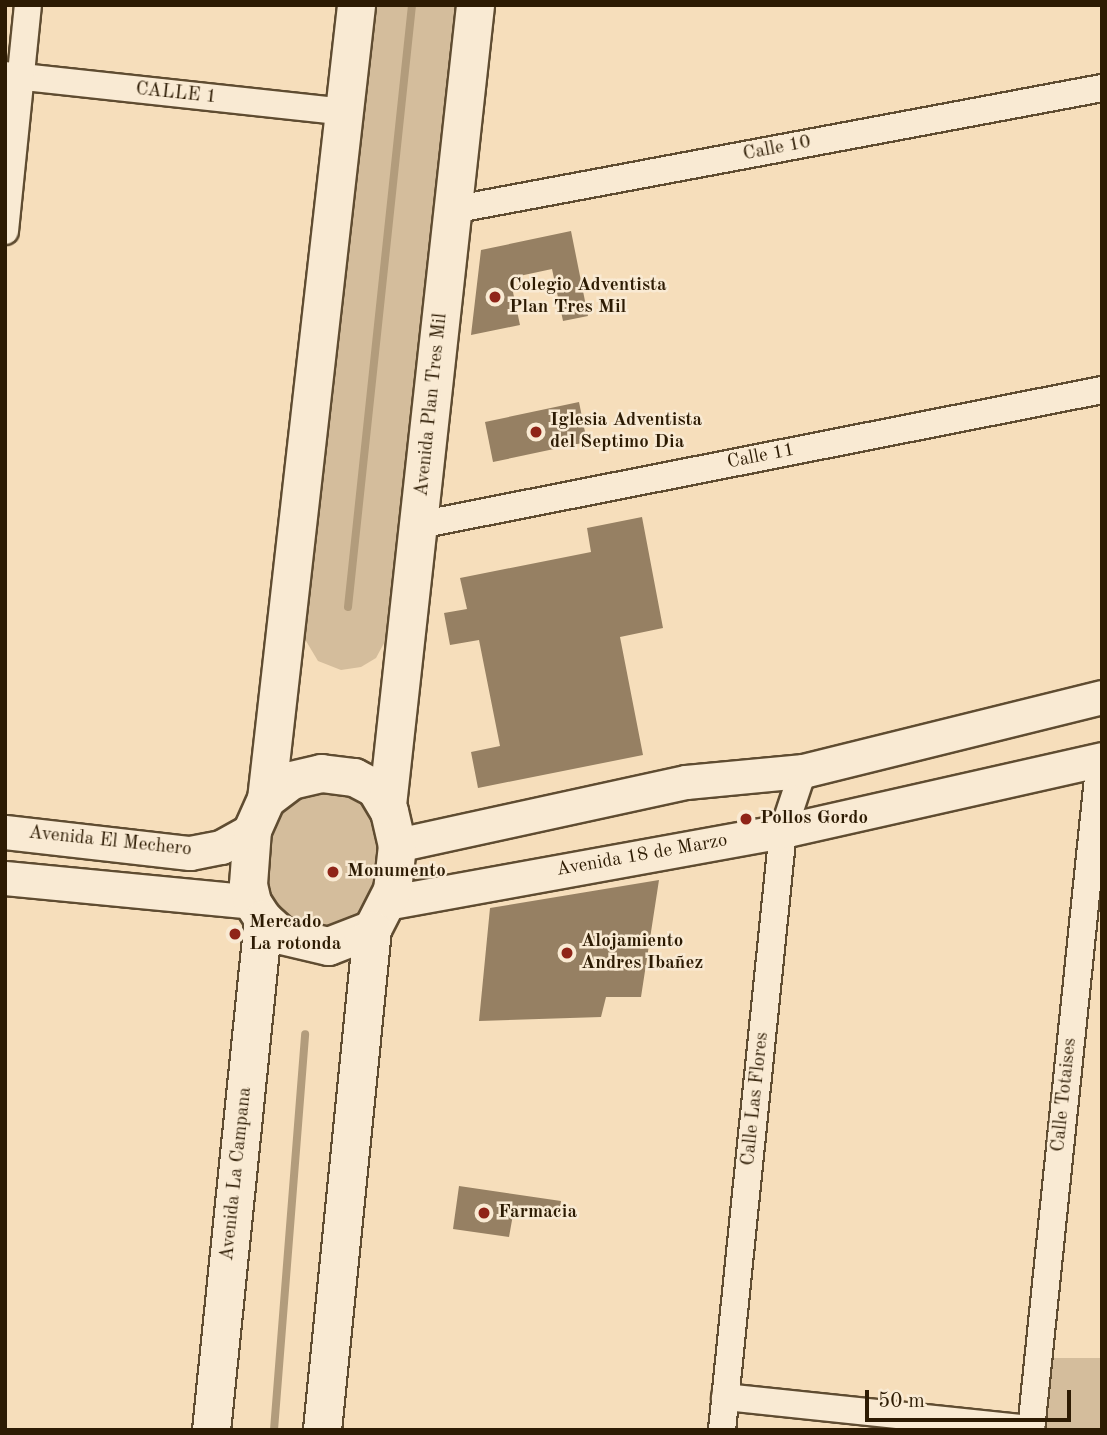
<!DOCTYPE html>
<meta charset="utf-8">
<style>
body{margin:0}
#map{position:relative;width:1107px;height:1435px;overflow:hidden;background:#f6debb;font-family:"Old Standard TT",serif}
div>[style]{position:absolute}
.green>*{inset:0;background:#d4bd9c}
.stream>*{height:8px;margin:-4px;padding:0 4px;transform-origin:4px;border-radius:4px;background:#b29c7c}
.building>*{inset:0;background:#968063}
.roads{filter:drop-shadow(2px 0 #5f4c31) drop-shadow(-2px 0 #5f4c31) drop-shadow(0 2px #5f4c31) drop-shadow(0 -2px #5f4c31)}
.minor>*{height:26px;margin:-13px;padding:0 13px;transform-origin:13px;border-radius:13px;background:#f9ead3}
.tertiary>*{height:33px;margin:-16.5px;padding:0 16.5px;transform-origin:16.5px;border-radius:16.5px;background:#f9ead3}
.secondary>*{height:37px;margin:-18.5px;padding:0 18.5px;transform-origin:18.5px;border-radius:18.5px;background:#f9ead3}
.dots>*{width:19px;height:19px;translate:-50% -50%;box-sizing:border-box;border:4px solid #f9ead3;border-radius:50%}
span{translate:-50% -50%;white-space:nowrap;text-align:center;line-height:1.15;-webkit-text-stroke:5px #f9ead3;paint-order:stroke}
.street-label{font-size:19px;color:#2d1b03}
.poi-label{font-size:19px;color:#2d1b03;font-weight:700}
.left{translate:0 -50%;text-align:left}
.frame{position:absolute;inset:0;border:7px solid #2d1b03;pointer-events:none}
.scale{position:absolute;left:865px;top:1390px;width:206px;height:32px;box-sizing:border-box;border:4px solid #2d1b03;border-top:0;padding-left:9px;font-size:21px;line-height:24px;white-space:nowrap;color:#2d1b03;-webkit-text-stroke:5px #f9ead3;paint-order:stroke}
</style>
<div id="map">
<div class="green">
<i style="clip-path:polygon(368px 5px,460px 5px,390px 632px,376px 658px,361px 667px,341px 670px,318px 661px,300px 631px)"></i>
<i style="clip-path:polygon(323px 793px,348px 796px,369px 811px,378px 829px,381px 870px,363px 910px,350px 922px,319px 928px,295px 922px,280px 911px,269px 898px,263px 879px,269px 832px,277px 817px,303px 797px)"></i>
<i style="clip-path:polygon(1050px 1358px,1102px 1358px,1102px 1430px,1041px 1430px)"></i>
</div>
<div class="stream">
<i style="left:348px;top:607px;width:605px;rotate:-83.93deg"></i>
<i style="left:274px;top:1430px;width:397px;rotate:-85.5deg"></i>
</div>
<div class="building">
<i style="clip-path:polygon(571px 231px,588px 316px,563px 321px,552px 269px,510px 278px,520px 325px,471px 335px,481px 250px)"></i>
<i style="clip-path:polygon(579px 402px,587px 442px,493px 462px,485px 422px)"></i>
<i style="clip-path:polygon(642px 517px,663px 628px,620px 637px,643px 755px,478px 788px,471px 752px,500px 746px,479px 640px,450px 645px,444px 613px,467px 609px,460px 578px,591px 552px,587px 528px)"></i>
<i style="clip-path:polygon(659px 880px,641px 997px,606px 997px,601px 1017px,479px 1021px,490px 908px)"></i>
<i style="clip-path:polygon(459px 1186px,561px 1201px,559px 1216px,514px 1209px,509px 1237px,453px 1229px)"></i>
</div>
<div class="roads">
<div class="minor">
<i style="left:5px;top:75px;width:343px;rotate:6.2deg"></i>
<i style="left:452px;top:210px;width:661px;rotate:-10.63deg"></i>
<i style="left:5px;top:231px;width:227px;rotate:-84.2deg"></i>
<i style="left:419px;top:525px;width:696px;rotate:-11.18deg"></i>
<i style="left:725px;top:1397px;width:308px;rotate:6deg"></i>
<i style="left:722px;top:1430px;width:602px;rotate:-84.19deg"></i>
<i style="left:783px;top:831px;width:63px;rotate:-71.6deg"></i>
<i style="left:1031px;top:1430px;width:675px;rotate:-84.13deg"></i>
</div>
<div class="tertiary">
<i style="left:5px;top:832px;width:186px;rotate:6.5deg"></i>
<i style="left:190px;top:853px;width:32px;rotate:-11deg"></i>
<i style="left:221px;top:847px;width:35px;rotate:-29deg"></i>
<i style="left:397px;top:845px;width:296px;rotate:-12.3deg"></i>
<i style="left:686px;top:782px;width:118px;rotate:-5.4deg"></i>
<i style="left:803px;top:771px;width:308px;rotate:-13.9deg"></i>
<i style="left:5px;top:878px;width:248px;rotate:5.5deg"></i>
<i style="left:386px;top:903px;width:403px;rotate:-10.3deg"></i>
<i style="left:783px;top:831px;width:327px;rotate:-12.7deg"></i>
</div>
<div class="secondary">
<i style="left:321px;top:773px;width:33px;rotate:7deg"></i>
<i style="left:354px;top:777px;width:24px;rotate:28deg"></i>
<i style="left:375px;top:788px;width:27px;rotate:59deg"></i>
<i style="left:389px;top:811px;width:35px;rotate:77deg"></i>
<i style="left:397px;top:845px;width:45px;rotate:96.3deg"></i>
<i style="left:392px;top:890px;width:44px;rotate:117.1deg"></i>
<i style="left:372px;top:929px;width:47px;rotate:158.9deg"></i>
<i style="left:328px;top:946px;width:48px;rotate:-166.8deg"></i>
<i style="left:281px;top:935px;width:24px;rotate:-138deg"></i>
<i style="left:263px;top:919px;width:20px;rotate:-123deg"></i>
<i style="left:252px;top:902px;width:18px;rotate:-103deg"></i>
<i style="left:248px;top:884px;width:54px;rotate:-85.8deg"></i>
<i style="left:252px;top:830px;width:34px;rotate:-66deg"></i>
<i style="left:266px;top:799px;width:31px;rotate:-37deg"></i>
<i style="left:291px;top:780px;width:31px;rotate:-13deg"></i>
<i style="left:266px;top:799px;width:799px;rotate:-83.53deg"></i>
<i style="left:387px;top:805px;width:805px;rotate:-83.72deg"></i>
<i style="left:211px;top:1430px;width:514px;rotate:-84.19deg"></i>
<i style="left:322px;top:1430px;width:503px;rotate:-84.3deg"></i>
</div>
</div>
<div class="dots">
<i style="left:495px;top:297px;background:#8f2418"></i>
<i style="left:536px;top:432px;background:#8f2418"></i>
<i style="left:746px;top:819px;background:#8f2418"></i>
<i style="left:333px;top:872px;background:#8f2418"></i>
<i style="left:235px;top:934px;background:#8f2418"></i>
<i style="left:567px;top:953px;background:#8f2418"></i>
<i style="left:484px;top:1213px;background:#8f2418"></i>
</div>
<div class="street-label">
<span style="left:176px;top:94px;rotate:6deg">CALLE 1</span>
<span style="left:777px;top:149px;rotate:-11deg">Calle 10</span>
<span style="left:432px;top:405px;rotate:-84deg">Avenida Plan Tres Mil</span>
<span style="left:761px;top:457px;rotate:-11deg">Calle 11</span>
<span style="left:110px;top:842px;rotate:6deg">Avenida El Mechero</span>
<span style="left:642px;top:856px;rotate:-10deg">Avenida 18 de Marzo</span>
<span style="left:1065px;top:1095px;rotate:-84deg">Calle Totaises</span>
<span style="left:756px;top:1099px;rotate:-84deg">Calle Las Flores</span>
<span style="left:237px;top:1174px;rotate:-84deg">Avenida La Campana</span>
</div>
<div class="poi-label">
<span class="left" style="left:509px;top:297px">Colegio Adventista<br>Plan Tres Mil</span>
<span class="left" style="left:550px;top:432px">Iglesia Adventista<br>del Septimo Dia</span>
<span class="left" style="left:760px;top:819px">Pollos Gordo</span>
<span class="left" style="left:347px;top:872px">Monumento</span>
<span class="left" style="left:249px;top:934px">Mercado<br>La rotonda</span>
<span class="left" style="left:581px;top:953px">Alojamiento<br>Andres Ibañez</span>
<span class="left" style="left:498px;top:1213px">Farmacia</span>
</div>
<div class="frame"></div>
<div class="scale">50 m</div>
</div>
